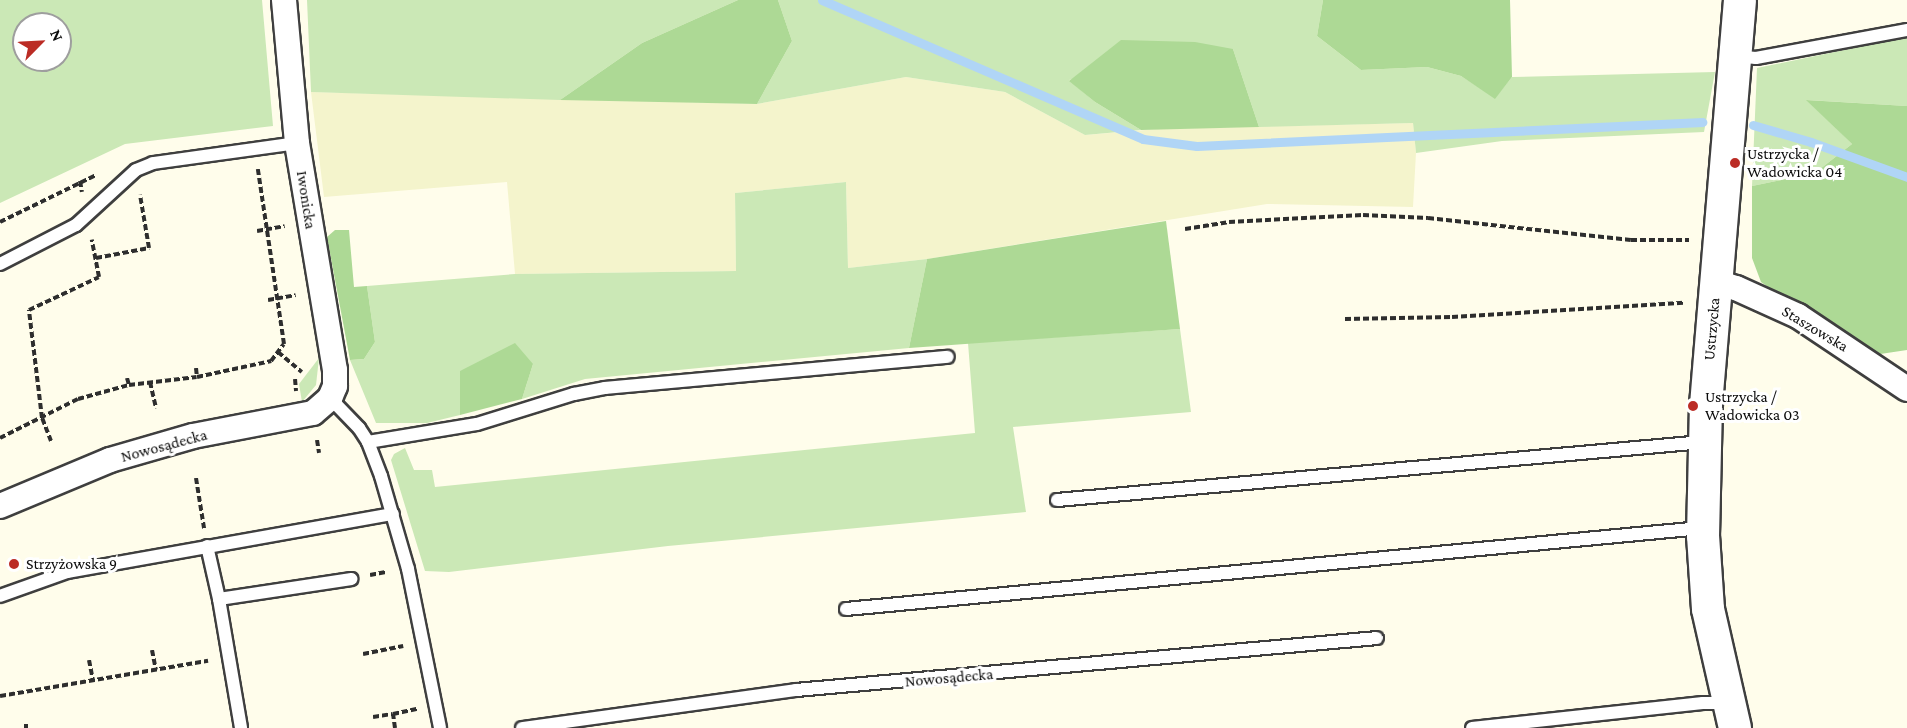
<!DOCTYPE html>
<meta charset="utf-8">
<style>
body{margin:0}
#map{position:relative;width:1907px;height:728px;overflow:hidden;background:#fffdeb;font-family:"Crimson Pro",serif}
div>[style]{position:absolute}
.farmland>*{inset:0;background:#f4f4cc}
.green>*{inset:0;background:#cbe8b6}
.forest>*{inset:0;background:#add995}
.stream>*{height:9px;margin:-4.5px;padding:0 4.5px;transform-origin:4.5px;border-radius:4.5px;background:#b0d5f6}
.path>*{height:4px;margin-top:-2px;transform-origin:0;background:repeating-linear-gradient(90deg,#2e2e2e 0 6px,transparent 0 9px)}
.roads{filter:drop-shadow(2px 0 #3f3f3f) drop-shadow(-2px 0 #3f3f3f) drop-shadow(0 2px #3f3f3f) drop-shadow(0 -2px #3f3f3f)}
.service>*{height:12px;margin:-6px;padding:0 6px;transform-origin:6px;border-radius:6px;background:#fff}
.minor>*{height:24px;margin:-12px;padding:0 12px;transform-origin:12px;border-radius:12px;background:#fff}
.tertiary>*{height:32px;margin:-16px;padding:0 16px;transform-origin:16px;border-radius:16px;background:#fff}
.dots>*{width:16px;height:16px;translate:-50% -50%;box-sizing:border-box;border:3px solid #fff;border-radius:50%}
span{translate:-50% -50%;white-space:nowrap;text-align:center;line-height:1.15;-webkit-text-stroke:6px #fff;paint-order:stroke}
.poi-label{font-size:16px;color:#0c0c0c}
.left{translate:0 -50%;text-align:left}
.street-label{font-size:16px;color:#0c0c0c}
.north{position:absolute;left:12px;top:12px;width:60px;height:60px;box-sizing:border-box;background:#fff;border:2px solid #9e9e9e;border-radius:50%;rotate:66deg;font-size:16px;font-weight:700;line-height:24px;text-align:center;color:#0c0c0c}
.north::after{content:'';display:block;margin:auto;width:21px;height:27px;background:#bb2c25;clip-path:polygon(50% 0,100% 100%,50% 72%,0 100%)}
</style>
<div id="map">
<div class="farmland">
<i style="clip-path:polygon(906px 77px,1005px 92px,1085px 135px,1157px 129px,1413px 123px,1416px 153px,1413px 207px,1267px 204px,927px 259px,848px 268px,846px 182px,735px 193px,736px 271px,515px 274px,507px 182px,324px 197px,311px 92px,757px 104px)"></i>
</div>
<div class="green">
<i style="clip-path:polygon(evenodd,0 0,262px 0,273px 126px,125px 144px,0 203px,0 0,24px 24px,60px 24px,60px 60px,24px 60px,24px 24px)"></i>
<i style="clip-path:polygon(307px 0,738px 0,642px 43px,560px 100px,311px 92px)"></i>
<i style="clip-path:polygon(778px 0,1323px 0,1317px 36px,1361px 70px,1427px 67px,1461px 76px,1495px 98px,1512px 77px,1715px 72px,1704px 132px,1502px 141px,1416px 153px,1413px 123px,1259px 127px,1233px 49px,1069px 80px,1095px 102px,1141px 130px,1085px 135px,1005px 92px,906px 77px,757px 104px,792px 41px)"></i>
<i style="clip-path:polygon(1907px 37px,1907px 106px,1807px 100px,1852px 144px,1815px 173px,1752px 186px,1757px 68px)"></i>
<i style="clip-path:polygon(846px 182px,848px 268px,927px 259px,909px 348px,585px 379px,522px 399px,533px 364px,460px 371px,460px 415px,427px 423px,376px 423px,350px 360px,364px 359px,375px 342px,367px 286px,515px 274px,736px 271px,735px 193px)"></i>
<i style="clip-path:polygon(1180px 329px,1191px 412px,1013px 427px,1026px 512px,668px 546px,449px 572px,425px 571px,391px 460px,394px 454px,405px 448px,414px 470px,432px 470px,435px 487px,975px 433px,968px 343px)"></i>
<i style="clip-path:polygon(319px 358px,316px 385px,302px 402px,299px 384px)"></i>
</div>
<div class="forest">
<i style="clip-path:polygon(738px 0,778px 0,792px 41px,757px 104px,560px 100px,642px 43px)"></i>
<i style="clip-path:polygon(1323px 0,1510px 0,1512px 77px,1495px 99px,1461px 76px,1427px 67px,1361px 70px,1317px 36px)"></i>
<i style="clip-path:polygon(1121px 40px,1195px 42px,1233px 49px,1259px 127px,1141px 130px,1095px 102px,1069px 81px)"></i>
<i style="clip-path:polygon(1806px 100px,1907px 106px,1907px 350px,1867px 356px,1761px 282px,1752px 258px,1752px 186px,1815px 173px,1852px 144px)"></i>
<i style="clip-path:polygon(1166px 221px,1180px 329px,909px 348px,927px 259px)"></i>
<i style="clip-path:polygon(335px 230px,349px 230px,354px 287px,367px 286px,375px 342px,364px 359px,350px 360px,327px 237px)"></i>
<i style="clip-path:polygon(515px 343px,533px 364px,522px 399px,460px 415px,460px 371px)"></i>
</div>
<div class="stream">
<i style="left:822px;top:0;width:350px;rotate:23.4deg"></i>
<i style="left:1143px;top:139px;width:54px;rotate:7.4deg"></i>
<i style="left:1197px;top:146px;width:506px;rotate:-2.72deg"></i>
<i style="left:1753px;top:125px;width:60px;rotate:16.3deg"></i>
<i style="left:1811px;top:142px;width:102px;rotate:20deg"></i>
</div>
<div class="path">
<i style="left:80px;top:181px;width:11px;rotate:80deg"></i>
<i style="left:0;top:222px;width:107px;rotate:-26.1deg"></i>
<i style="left:1185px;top:229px;width:45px;rotate:-9deg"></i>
<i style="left:1229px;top:222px;width:134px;rotate:-3deg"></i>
<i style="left:1363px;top:215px;width:65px;rotate:2.6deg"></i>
<i style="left:1428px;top:218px;width:204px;rotate:6.2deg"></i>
<i style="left:1631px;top:240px;width:58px"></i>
<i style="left:257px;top:231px;width:28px;rotate:-10deg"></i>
<i style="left:96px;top:258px;width:54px;rotate:-10.7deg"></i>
<i style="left:149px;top:248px;width:54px;rotate:-99.6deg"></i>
<i style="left:268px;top:300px;width:28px;rotate:-10deg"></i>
<i style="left:1345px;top:319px;width:107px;rotate:-1.1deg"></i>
<i style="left:1452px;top:317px;width:232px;rotate:-3.5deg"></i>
<i style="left:278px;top:352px;width:31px;rotate:40deg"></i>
<i style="left:196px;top:368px;width:9px;rotate:84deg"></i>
<i style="left:127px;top:378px;width:7px;rotate:74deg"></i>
<i style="left:295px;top:379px;width:12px;rotate:85deg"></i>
<i style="left:150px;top:382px;width:27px;rotate:77deg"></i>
<i style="left:0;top:438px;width:87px;rotate:-26.6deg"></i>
<i style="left:78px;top:399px;width:53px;rotate:-15.4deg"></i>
<i style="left:129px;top:385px;width:68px;rotate:-6.7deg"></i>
<i style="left:197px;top:377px;width:76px;rotate:-12.2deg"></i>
<i style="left:271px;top:361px;width:21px;rotate:-53deg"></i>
<i style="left:284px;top:344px;width:177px;rotate:-98.5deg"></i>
<i style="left:317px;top:440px;width:13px;rotate:81deg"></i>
<i style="left:51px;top:441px;width:25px;rotate:-111deg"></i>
<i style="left:42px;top:418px;width:109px;rotate:-96.9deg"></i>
<i style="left:29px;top:310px;width:77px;rotate:-25.2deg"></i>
<i style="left:99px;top:277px;width:38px;rotate:-101deg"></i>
<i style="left:196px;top:478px;width:51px;rotate:80.9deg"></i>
<i style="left:370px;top:575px;width:16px;rotate:-11deg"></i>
<i style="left:152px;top:650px;width:20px;rotate:79deg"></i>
<i style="left:363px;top:654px;width:41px;rotate:-11.3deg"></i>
<i style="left:89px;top:660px;width:20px;rotate:79deg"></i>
<i style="left:0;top:696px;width:211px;rotate:-9.6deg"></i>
<i style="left:373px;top:717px;width:20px;rotate:-9deg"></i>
<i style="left:26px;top:724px;width:4px;rotate:90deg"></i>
<i style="left:395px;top:728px;width:14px;rotate:-98deg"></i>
<i style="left:393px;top:714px;width:25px;rotate:-12deg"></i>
</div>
<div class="roads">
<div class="service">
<i style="left:1734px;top:56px;width:22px;rotate:5deg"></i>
<i style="left:1756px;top:58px;width:154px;rotate:-10.5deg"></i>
<i style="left:0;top:264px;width:85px;rotate:-27.2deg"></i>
<i style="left:76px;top:225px;width:81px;rotate:-42.5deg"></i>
<i style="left:136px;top:170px;width:18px;rotate:-22deg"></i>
<i style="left:153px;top:163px;width:145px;rotate:-7.9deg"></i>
<i style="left:330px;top:398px;width:42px;rotate:46deg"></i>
<i style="left:359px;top:428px;width:17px;rotate:57deg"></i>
<i style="left:368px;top:442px;width:36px;rotate:69deg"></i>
<i style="left:381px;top:476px;width:97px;rotate:73.8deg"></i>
<i style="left:408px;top:569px;width:162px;rotate:78.6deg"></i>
<i style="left:368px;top:442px;width:110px;rotate:-9.4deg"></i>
<i style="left:477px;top:424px;width:102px;rotate:-17.2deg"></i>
<i style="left:574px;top:394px;width:32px;rotate:-11deg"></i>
<i style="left:605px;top:388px;width:344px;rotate:-5.2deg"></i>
<i style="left:1057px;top:500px;width:649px;rotate:-5.13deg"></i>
<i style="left:207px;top:546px;width:54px;rotate:77.2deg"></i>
<i style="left:219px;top:599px;width:131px;rotate:80.3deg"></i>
<i style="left:0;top:596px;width:71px;rotate:-19.7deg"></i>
<i style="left:67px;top:572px;width:331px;rotate:-10.1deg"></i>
<i style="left:219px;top:599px;width:134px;rotate:-8.6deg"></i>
<i style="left:846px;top:609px;width:860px;rotate:-5.41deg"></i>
<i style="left:522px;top:728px;width:277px;rotate:-7.9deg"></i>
<i style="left:796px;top:690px;width:583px;rotate:-5.11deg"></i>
<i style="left:1472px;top:728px;width:232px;rotate:-6.2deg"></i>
<i style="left:1703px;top:703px;width:24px"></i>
</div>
<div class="minor">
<i style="left:1717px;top:282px;width:20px;rotate:18deg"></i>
<i style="left:1736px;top:288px;width:68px;rotate:24.3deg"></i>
<i style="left:1798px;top:316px;width:131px;rotate:33.8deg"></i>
<i style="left:0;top:506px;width:119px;rotate:-22.7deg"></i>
<i style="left:110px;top:460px;width:86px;rotate:-16.1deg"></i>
<i style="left:193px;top:436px;width:122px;rotate:-10.9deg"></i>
<i style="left:313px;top:413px;width:23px;rotate:-41deg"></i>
<i style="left:330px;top:398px;width:13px;rotate:-67deg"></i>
<i style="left:335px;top:386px;width:16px;rotate:-90deg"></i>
<i style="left:335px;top:370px;width:230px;rotate:-99.5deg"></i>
<i style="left:297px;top:143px;width:144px;rotate:-95.2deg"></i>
</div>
<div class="tertiary">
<i style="left:1735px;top:728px;width:122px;rotate:-102.8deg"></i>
<i style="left:1708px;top:609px;width:73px;rotate:-93.9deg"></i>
<i style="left:1703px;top:536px;width:131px;rotate:-88.7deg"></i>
<i style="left:1706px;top:405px;width:406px;rotate:-85.2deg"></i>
</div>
</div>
<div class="dots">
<i style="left:1735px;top:163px;background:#bb2c25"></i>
<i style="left:1693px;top:406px;background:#bb2c25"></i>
<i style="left:14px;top:564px;background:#bb2c25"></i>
</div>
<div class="poi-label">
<span class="left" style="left:1747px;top:163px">Ustrzycka /<br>Wadowicka 04</span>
<span class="left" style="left:1705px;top:406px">Ustrzycka /<br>Wadowicka 03</span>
<span class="left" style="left:26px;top:564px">Strzyżowska 9</span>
</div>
<div class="street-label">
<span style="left:306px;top:200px;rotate:81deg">Iwonicka</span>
<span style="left:1712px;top:329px;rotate:-85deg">Ustrzycka</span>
<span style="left:1815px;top:329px;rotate:31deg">Staszowska</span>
<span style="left:164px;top:446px;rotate:-15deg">Nowosądecka</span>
<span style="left:949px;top:678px;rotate:-5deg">Nowosądecka</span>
</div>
<div class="north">N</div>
</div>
